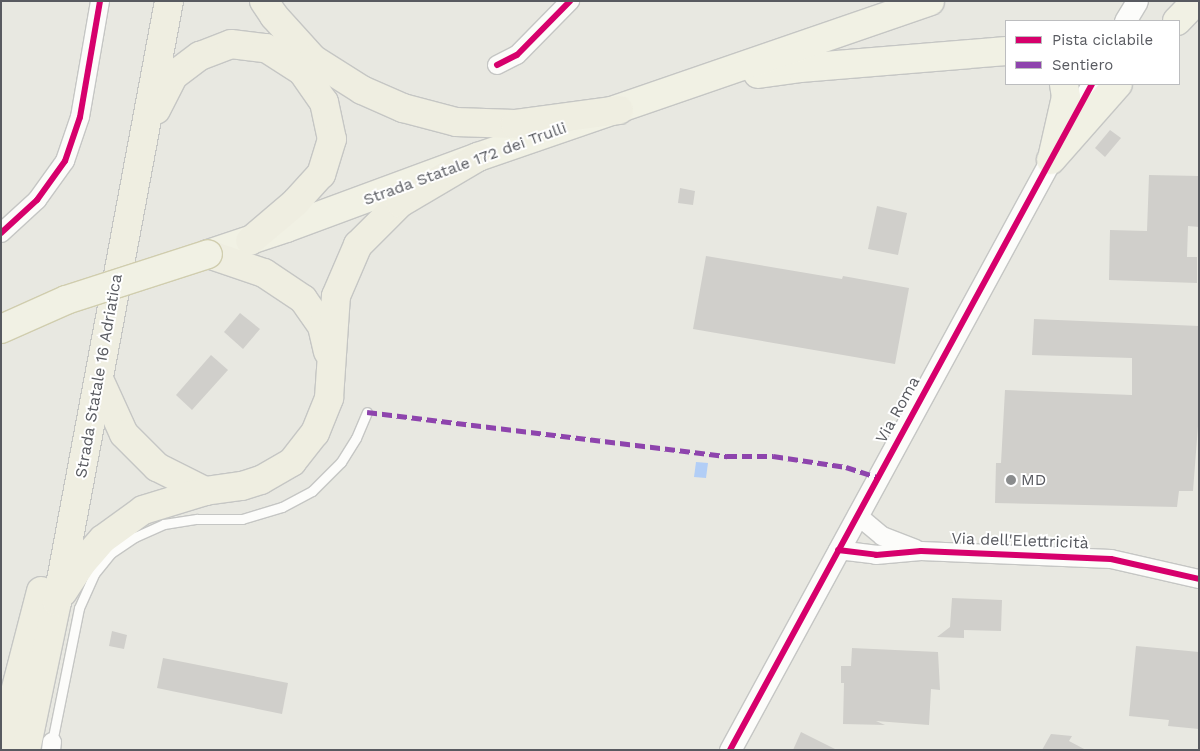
<!DOCTYPE html>
<meta charset="utf-8">
<style>
body{margin:0}
#map{position:relative;width:1200px;height:751px;overflow:hidden;background:#e8e8e1;font-family:"Work Sans",sans-serif}
div>[style]{position:absolute}
.water>*{inset:0;background:#b2cef6}
.building>*{inset:0;background:#d0cfcb}
.roads{filter:drop-shadow(1px 0 #c5c6c4) drop-shadow(-1px 0 #c5c6c4) drop-shadow(0 1px #c5c6c4) drop-shadow(0 -1px #c5c6c4)}
.service>*{height:9px;margin:-4.5px;padding:0 4.5px;transform-origin:4.5px;border-radius:4.5px;background:#fcfcfa}
.minor>*{height:18px;margin:-9px;padding:0 9px;transform-origin:9px;border-radius:9px;background:#fcfcfa}
.tertiary>*{height:21px;margin:-10.5px;padding:0 10.5px;transform-origin:10.5px;border-radius:10.5px;background:#fcfcfa}
.primary>*{height:28px;margin:-14px;padding:0 14px;transform-origin:14px;border-radius:14px;background:#f1f1e4}
.trunk>*{height:28px;margin:-14px;padding:0 14px;transform-origin:14px;border-radius:14px;background:#efeee1}
.bridges{filter:drop-shadow(1px 0 #d0cdae) drop-shadow(-1px 0 #d0cdae) drop-shadow(0 1px #d0cdae) drop-shadow(0 -1px #d0cdae)}
.primary-bridge>*{height:28px;margin:-14px;padding:0 14px;transform-origin:14px;border-radius:14px;background:#f1f1e4}
.quiet>*{height:5px;margin-top:-2.5px;transform-origin:0;background:repeating-linear-gradient(90deg,#8e44ad 0 10px,transparent 0 15px)}
.cycleway>*{height:6px;margin:-3px;padding:0 3px;transform-origin:3px;border-radius:3px;background:#d6006c}
.dots>*{width:14px;height:14px;translate:-50% -50%;box-sizing:border-box;border:2px solid #fff;border-radius:50%}
span{translate:-50% -50%;white-space:nowrap;text-align:center;line-height:1.15;-webkit-text-stroke:4px #fff;paint-order:stroke}
.street-label{font-size:16px;color:#585a60}
.poi-label{font-size:16px;color:#585a60}
.left{translate:0 -50%;text-align:left}
.frame{position:absolute;inset:0;border:2px solid #585a60;pointer-events:none}
.legend{position:absolute;left:1005px;top:20px;width:175px;height:65px;box-sizing:border-box;background:#fff;border:1px solid #bcbdbf;margin:0;padding:6px 9px;list-style:none;font-size:15px;color:#585a60}
.legend li{display:flex;align-items:center;gap:10px;height:25px}
.legend b{width:25px;border:1px solid #bcbdbf}
</style>
<div id="map">
<div class="water">
<i style="clip-path:polygon(696px 462px,708px 463px,706px 478px,694px 477px)"></i>
</div>
<div class="building">
<i style="clip-path:polygon(1110px 130px,1121px 138px,1105px 157px,1095px 148px)"></i>
<i style="clip-path:polygon(1149px 175px,1199px 176px,1199px 227px,1188px 226px,1187px 257px,1197px 257px,1197px 283px,1109px 280px,1110px 230px,1147px 231px)"></i>
<i style="clip-path:polygon(680px 188px,695px 191px,693px 205px,678px 203px)"></i>
<i style="clip-path:polygon(877px 206px,907px 213px,898px 255px,868px 249px)"></i>
<i style="clip-path:polygon(706px 256px,842px 279px,843px 276px,909px 288px,895px 364px,693px 329px)"></i>
<i style="clip-path:polygon(240px 313px,260px 329px,243px 349px,224px 332px)"></i>
<i style="clip-path:polygon(1034px 319px,1199px 326px,1199px 413px,1193px 491px,1179px 491px,1177px 507px,995px 503px,996px 463px,1001px 463px,1005px 390px,1132px 395px,1132px 358px,1032px 355px)"></i>
<i style="clip-path:polygon(211px 355px,228px 370px,192px 410px,176px 395px)"></i>
<i style="clip-path:polygon(952px 598px,1002px 600px,1001px 631px,964px 630px,964px 638px,937px 637px,950px 627px)"></i>
<i style="clip-path:polygon(112px 631px,127px 635px,124px 649px,109px 646px)"></i>
<i style="clip-path:polygon(1136px 646px,1199px 652px,1199px 729px,1168px 726px,1169px 720px,1129px 716px)"></i>
<i style="clip-path:polygon(852px 648px,938px 652px,940px 690px,931px 689px,929px 725px,876px 721px,885px 725px,843px 724px,844px 683px,841px 683px,841px 666px,851px 666px)"></i>
<i style="clip-path:polygon(163px 658px,288px 683px,282px 714px,157px 688px)"></i>
<i style="clip-path:polygon(801px 732px,837px 750px,793px 750px)"></i>
<i style="clip-path:polygon(1051px 734px,1072px 736px,1069px 741px,1086px 750px,1042px 750px)"></i>
</div>
<div class="roads">
<div class="service">
<i style="left:52px;top:742px;width:137px;rotate:-78.6deg"></i>
<i style="left:79px;top:608px;width:37px;rotate:-66deg"></i>
<i style="left:94px;top:574px;width:27px;rotate:-51deg"></i>
<i style="left:111px;top:553px;width:29px;rotate:-34deg"></i>
<i style="left:135px;top:537px;width:32px;rotate:-24deg"></i>
<i style="left:164px;top:524px;width:33px;rotate:-9deg"></i>
<i style="left:197px;top:519px;width:45px"></i>
<i style="left:242px;top:519px;width:42px;rotate:-16.7deg"></i>
<i style="left:282px;top:507px;width:34px;rotate:-28deg"></i>
<i style="left:312px;top:491px;width:41px;rotate:-45deg"></i>
<i style="left:341px;top:462px;width:28px;rotate:-58deg"></i>
<i style="left:356px;top:438px;width:28px;rotate:-67deg"></i>
</div>
<div class="minor">
<i style="left:497px;top:65px;width:22px;rotate:-27deg"></i>
<i style="left:517px;top:55px;width:76px;rotate:-45.5deg"></i>
<i style="left:1px;top:233px;width:49px;rotate:-42.5deg"></i>
<i style="left:37px;top:200px;width:48px;rotate:-54.3deg"></i>
<i style="left:65px;top:161px;width:46px;rotate:-71.2deg"></i>
<i style="left:80px;top:117px;width:118px;rotate:-80.2deg"></i>
<i style="left:857px;top:515px;width:33px;rotate:40deg"></i>
<i style="left:882px;top:536px;width:36px;rotate:21deg"></i>
<i style="left:838px;top:550px;width:38px;rotate:7deg"></i>
<i style="left:876px;top:555px;width:45px;rotate:-5.1deg"></i>
<i style="left:921px;top:551px;width:190px;rotate:2.4deg"></i>
<i style="left:1111px;top:559px;width:90px;rotate:12.8deg"></i>
<i style="left:51px;top:750px;width:8px;rotate:-83deg"></i>
</div>
<div class="tertiary">
<i style="left:1125px;top:21px;width:23px;rotate:-59deg"></i>
<i style="left:730px;top:750px;width:758px;rotate:-61.47deg"></i>
</div>
<div class="primary">
<i style="left:1177px;top:21px;width:28px;rotate:-46deg"></i>
<i style="left:758px;top:74px;width:42px;rotate:-8.1deg"></i>
<i style="left:800px;top:68px;width:207px;rotate:-4.7deg"></i>
<i style="left:1053px;top:154px;width:58px;rotate:-77.2deg"></i>
<i style="left:1066px;top:97px;width:13px;rotate:-99deg"></i>
<i style="left:1051px;top:160px;width:101px;rotate:-48.6deg"></i>
<i style="left:208px;top:254px;width:82px;rotate:-18.4deg"></i>
<i style="left:286px;top:228px;width:205px;rotate:-20.3deg"></i>
<i style="left:478px;top:157px;width:478px;rotate:-19deg"></i>
</div>
<div class="trunk">
<i style="left:264px;top:1px;width:18px;rotate:56deg"></i>
<i style="left:274px;top:16px;width:58px;rotate:47.8deg"></i>
<i style="left:313px;top:59px;width:58px;rotate:32.3deg"></i>
<i style="left:362px;top:90px;width:45px;rotate:23.7deg"></i>
<i style="left:403px;top:108px;width:55px;rotate:14.8deg"></i>
<i style="left:456px;top:122px;width:59px;rotate:1.9deg"></i>
<i style="left:515px;top:124px;width:105px;rotate:-7.7deg"></i>
<i style="left:156px;top:110px;width:38px;rotate:-63deg"></i>
<i style="left:173px;top:76px;width:34px;rotate:-37deg"></i>
<i style="left:200px;top:56px;width:33px;rotate:-21deg"></i>
<i style="left:231px;top:44px;width:35px;rotate:7deg"></i>
<i style="left:266px;top:48px;width:43px;rotate:32.6deg"></i>
<i style="left:302px;top:71px;width:38px;rotate:55deg"></i>
<i style="left:324px;top:102px;width:38px;rotate:78deg"></i>
<i style="left:332px;top:139px;width:37px;rotate:107deg"></i>
<i style="left:321px;top:174px;width:38px;rotate:132deg"></i>
<i style="left:296px;top:202px;width:60px;rotate:139.7deg"></i>
<i style="left:208px;top:254px;width:59px;rotate:18.7deg"></i>
<i style="left:264px;top:273px;width:47px;rotate:33.7deg"></i>
<i style="left:303px;top:299px;width:33px;rotate:55deg"></i>
<i style="left:322px;top:326px;width:26px;rotate:77deg"></i>
<i style="left:99px;top:379px;width:60px;rotate:65.6deg"></i>
<i style="left:124px;top:434px;width:47px;rotate:45deg"></i>
<i style="left:157px;top:467px;width:54px;rotate:26.6deg"></i>
<i style="left:63px;top:592px;width:33px;rotate:-57deg"></i>
<i style="left:81px;top:564px;width:33px;rotate:-49deg"></i>
<i style="left:103px;top:539px;width:49px;rotate:-35.9deg"></i>
<i style="left:143px;top:510px;width:65px;rotate:-17deg"></i>
<i style="left:205px;top:491px;width:37px;rotate:-8deg"></i>
<i style="left:242px;top:486px;width:20px;rotate:-18deg"></i>
<i style="left:261px;top:480px;width:36px;rotate:-30deg"></i>
<i style="left:292px;top:462px;width:37px;rotate:-52deg"></i>
<i style="left:315px;top:433px;width:38px;rotate:-68deg"></i>
<i style="left:329px;top:398px;width:102px;rotate:-86.1deg"></i>
<i style="left:336px;top:296px;width:56px;rotate:-66.7deg"></i>
<i style="left:358px;top:245px;width:59px;rotate:-45deg"></i>
<i style="left:400px;top:203px;width:91px;rotate:-30.5deg"></i>
<i style="left:1px;top:746px;width:160px;rotate:-75.5deg"></i>
<i style="left:26px;top:750px;width:151px;rotate:-78.2deg"></i>
<i style="left:57px;top:602px;width:611px;rotate:-79.44deg"></i>
</div>
</div>
<div class="bridges">
<div class="primary-bridge">
<i style="left:1px;top:329px;width:71px;rotate:-24deg"></i>
<i style="left:66px;top:300px;width:149px;rotate:-17.9deg"></i>
</div>
</div>
<div class="quiet">
<i style="left:367px;top:412px;width:363px;rotate:7deg"></i>
<i style="left:727px;top:456px;width:46px"></i>
<i style="left:773px;top:456px;width:74px;rotate:8.6deg"></i>
<i style="left:846px;top:467px;width:33px;rotate:18deg"></i>
</div>
<div class="cycleway">
<i style="left:497px;top:65px;width:22px;rotate:-27deg"></i>
<i style="left:517px;top:55px;width:76px;rotate:-45.5deg"></i>
<i style="left:1px;top:233px;width:49px;rotate:-42.5deg"></i>
<i style="left:37px;top:200px;width:48px;rotate:-54.3deg"></i>
<i style="left:65px;top:161px;width:46px;rotate:-71.2deg"></i>
<i style="left:80px;top:117px;width:118px;rotate:-80.2deg"></i>
<i style="left:838px;top:550px;width:38px;rotate:7deg"></i>
<i style="left:876px;top:555px;width:45px;rotate:-5.1deg"></i>
<i style="left:921px;top:551px;width:190px;rotate:2.4deg"></i>
<i style="left:1111px;top:559px;width:90px;rotate:12.8deg"></i>
<i style="left:730px;top:750px;width:758px;rotate:-61.47deg"></i>
</div>
<div class="dots">
<i style="left:1011px;top:480px;background:#8a8c8d"></i>
</div>
<div class="street-label">
<span style="left:465px;top:164px;rotate:-20deg">Strada Statale 172 dei Trulli</span>
<span style="left:99px;top:376px;rotate:-80deg">Strada Statale 16 Adriatica</span>
<span style="left:898px;top:410px;rotate:-61deg">Via Roma</span>
<span style="left:1020px;top:541px;rotate:2deg">Via dell'Elettricità</span>
</div>
<div class="poi-label">
<span class="left" style="left:1021px;top:480px">MD</span>
</div>
<div class="frame"></div>
<ul class="legend">
<li><b style="height:6px;background:#d6006c"></b>Pista ciclabile</li>
<li><b style="height:6px;background:#8e44ad"></b>Sentiero</li>
</ul>
</div>
